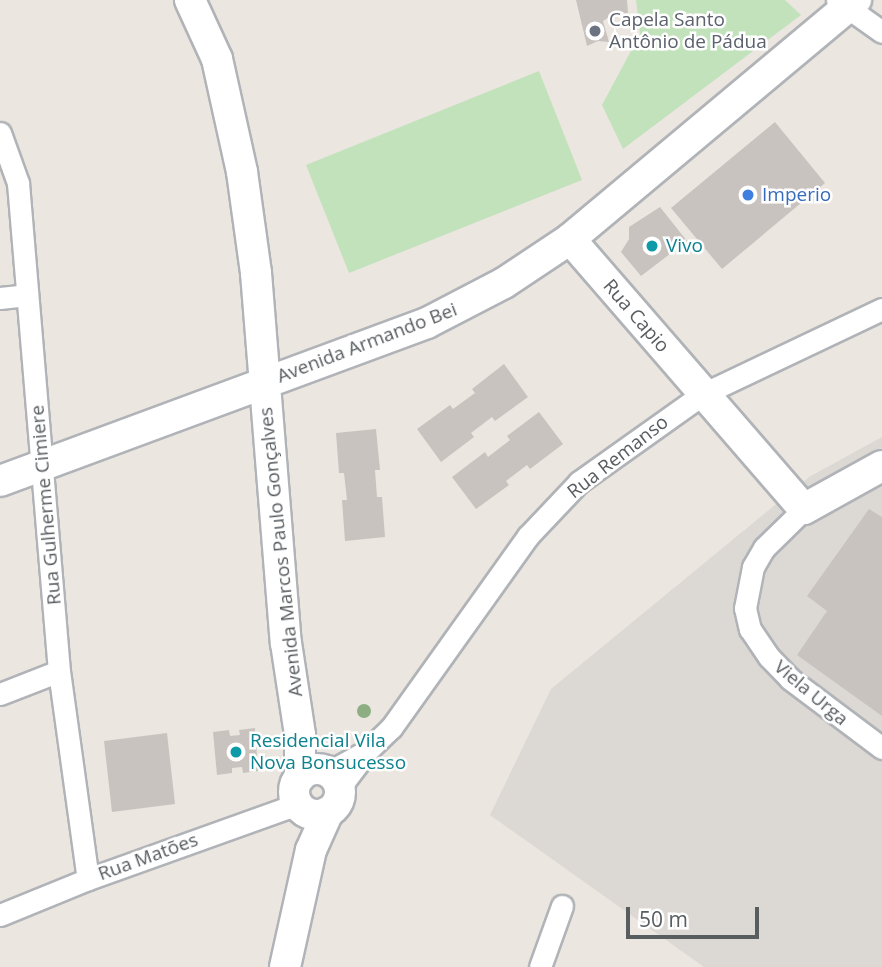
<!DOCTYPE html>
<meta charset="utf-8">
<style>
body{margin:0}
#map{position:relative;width:882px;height:967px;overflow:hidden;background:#ebe6df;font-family:"Open Sans",sans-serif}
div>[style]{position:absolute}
.industrial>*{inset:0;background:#dcd8d4}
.green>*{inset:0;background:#c2e2bc}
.building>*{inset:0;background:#c8c3bf}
.roads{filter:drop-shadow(2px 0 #b0b3b7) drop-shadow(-2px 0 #b0b3b7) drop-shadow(0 2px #b0b3b7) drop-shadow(0 -2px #b0b3b7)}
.street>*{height:21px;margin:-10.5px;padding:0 10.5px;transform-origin:10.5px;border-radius:10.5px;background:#fff}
.secondary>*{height:30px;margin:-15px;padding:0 15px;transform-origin:15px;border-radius:15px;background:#fff}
.secondary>.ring{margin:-15px;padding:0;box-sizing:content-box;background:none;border:30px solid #fff;border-radius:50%}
.trees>*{width:14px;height:14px;margin:-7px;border-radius:50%;background:#8dae83}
.dots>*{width:19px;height:19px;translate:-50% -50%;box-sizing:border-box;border:4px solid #fff;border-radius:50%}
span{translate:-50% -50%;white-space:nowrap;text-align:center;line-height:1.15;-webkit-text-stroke:5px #fff;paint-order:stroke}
.worship-label{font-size:19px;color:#5b616d}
.left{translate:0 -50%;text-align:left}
.shop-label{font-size:19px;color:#366cbe}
.culture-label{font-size:19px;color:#0d838f}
.street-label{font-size:19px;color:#585d60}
.scale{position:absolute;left:626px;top:907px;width:133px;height:32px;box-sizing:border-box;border:4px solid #585d60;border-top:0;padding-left:9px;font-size:21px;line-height:24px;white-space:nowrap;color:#585d60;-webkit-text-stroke:5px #fff;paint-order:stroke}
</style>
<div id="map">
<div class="industrial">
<i style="clip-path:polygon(882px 437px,882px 967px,704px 967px,490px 815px,551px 689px,809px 477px)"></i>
</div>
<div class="green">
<i style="clip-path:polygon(636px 0,785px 0,801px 15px,623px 149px,602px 105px,640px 34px)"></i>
<i style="clip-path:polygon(539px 71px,582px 180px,349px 273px,306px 165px)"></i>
</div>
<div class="building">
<i style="clip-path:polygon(576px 0,627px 0,628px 13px,614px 14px,603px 21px,609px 42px,598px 41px,587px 46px)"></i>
<i style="clip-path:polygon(775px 122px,825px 183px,722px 269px,671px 208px)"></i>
<i style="clip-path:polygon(660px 207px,687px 241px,641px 276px,621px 252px,629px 239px,629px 227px)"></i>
<i style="clip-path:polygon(504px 364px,528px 397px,495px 421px,492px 417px,471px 433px,474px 437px,441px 462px,417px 429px,450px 405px,453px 409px,475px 393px,472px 389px)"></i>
<i style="clip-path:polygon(539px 412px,563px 444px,530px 469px,527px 465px,506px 481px,509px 485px,476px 509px,452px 477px,485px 452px,488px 457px,510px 440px,507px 436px)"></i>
<i style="clip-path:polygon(376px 429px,380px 470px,375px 470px,377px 497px,382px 497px,385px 537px,345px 541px,342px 500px,347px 500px,344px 473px,339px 473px,336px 433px)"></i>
<i style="clip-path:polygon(869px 509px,882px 517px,882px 716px,797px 655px,827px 611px,807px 596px)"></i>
<i style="clip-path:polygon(255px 728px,258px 771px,243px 773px,242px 767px,232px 768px,232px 773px,217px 775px,213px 732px,229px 730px,230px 736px,240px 735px,239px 730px)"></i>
<i style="clip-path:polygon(167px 733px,175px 804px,112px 812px,104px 741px)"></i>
</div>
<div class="roads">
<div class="street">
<i style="left:837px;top:0;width:55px;rotate:35.4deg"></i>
<i style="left:0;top:133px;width:53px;rotate:70.2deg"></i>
<i style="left:18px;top:183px;width:490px;rotate:85.2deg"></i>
<i style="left:59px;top:671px;width:210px;rotate:82.1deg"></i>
<i style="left:0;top:298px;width:27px;rotate:-6deg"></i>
<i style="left:804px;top:509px;width:56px;rotate:135.7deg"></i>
<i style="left:764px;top:548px;width:22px;rotate:120deg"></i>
<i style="left:753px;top:567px;width:42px;rotate:101deg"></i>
<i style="left:745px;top:608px;width:22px;rotate:77deg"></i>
<i style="left:750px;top:629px;width:34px;rotate:56deg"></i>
<i style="left:769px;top:657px;width:30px;rotate:46deg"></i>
<i style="left:790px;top:679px;width:115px;rotate:36.9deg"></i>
<i style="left:0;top:694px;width:63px;rotate:-21.3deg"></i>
<i style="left:329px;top:772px;width:35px;rotate:-29deg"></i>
<i style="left:340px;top:787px;width:46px;rotate:-52.9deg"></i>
<i style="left:368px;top:750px;width:32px;rotate:-44deg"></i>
<i style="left:391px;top:728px;width:236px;rotate:-54.5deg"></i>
<i style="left:528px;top:536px;width:74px;rotate:-46.6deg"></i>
<i style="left:579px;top:482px;width:152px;rotate:-35.4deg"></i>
<i style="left:703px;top:394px;width:198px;rotate:-25.4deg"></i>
<i style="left:0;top:915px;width:95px;rotate:-22.2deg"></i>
<i style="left:88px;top:879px;width:223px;rotate:-19.7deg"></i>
<i style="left:540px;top:967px;width:65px;rotate:-70.2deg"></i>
</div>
<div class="secondary">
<i style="left:190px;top:0;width:65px;rotate:65.4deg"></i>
<i style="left:217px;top:59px;width:116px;rotate:77.5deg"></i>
<i style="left:242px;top:172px;width:102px;rotate:82.1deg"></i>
<i style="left:256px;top:273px;width:371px;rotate:85.4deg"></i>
<i style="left:286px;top:643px;width:93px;rotate:81.3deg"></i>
<i style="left:300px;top:735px;width:42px;rotate:90deg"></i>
<i style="left:570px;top:239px;width:357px;rotate:49.1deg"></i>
<i style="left:804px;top:509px;width:89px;rotate:-28.9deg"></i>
<i style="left:0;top:481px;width:455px;rotate:-20.3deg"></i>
<i style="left:427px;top:323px;width:87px;rotate:-27.5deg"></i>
<i style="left:504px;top:283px;width:79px;rotate:-33.7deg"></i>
<i style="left:570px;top:239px;width:373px;rotate:-39.9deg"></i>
<i class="ring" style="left:294px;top:769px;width:16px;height:16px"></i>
<i style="left:285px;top:967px;width:120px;rotate:-77.5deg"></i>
<i style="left:311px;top:850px;width:42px;rotate:-65.9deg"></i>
</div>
</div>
<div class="trees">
<i style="left:364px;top:711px"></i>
</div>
<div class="dots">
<i style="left:595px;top:31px;background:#6b7280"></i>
<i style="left:748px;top:195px;background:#3f7fe0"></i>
<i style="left:652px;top:246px;background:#0f9aa8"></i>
<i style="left:236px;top:752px;background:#0f9aa8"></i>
</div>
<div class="worship-label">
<span class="left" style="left:609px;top:31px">Capela Santo<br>Antônio de Pádua</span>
</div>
<div class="shop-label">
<span class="left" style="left:762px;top:195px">Imperio</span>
</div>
<div class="culture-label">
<span class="left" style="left:666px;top:246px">Vivo</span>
<span class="left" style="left:250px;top:752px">Residencial Vila<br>Nova Bonsucesso</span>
</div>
<div class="street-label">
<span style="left:636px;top:316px;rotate:49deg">Rua Capio</span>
<span style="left:367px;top:343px;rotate:-21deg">Avenida Armando Bei</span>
<span style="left:618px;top:457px;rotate:-38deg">Rua Remanso</span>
<span style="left:46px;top:505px;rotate:-95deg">Rua Gulherme Cimiere</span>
<span style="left:281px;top:552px;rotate:-96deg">Avenida Marcos Paulo Gonçalves</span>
<span style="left:811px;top:693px;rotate:40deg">Viela Urga</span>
<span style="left:148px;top:857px;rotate:-20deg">Rua Matões</span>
</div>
<div class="scale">50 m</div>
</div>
